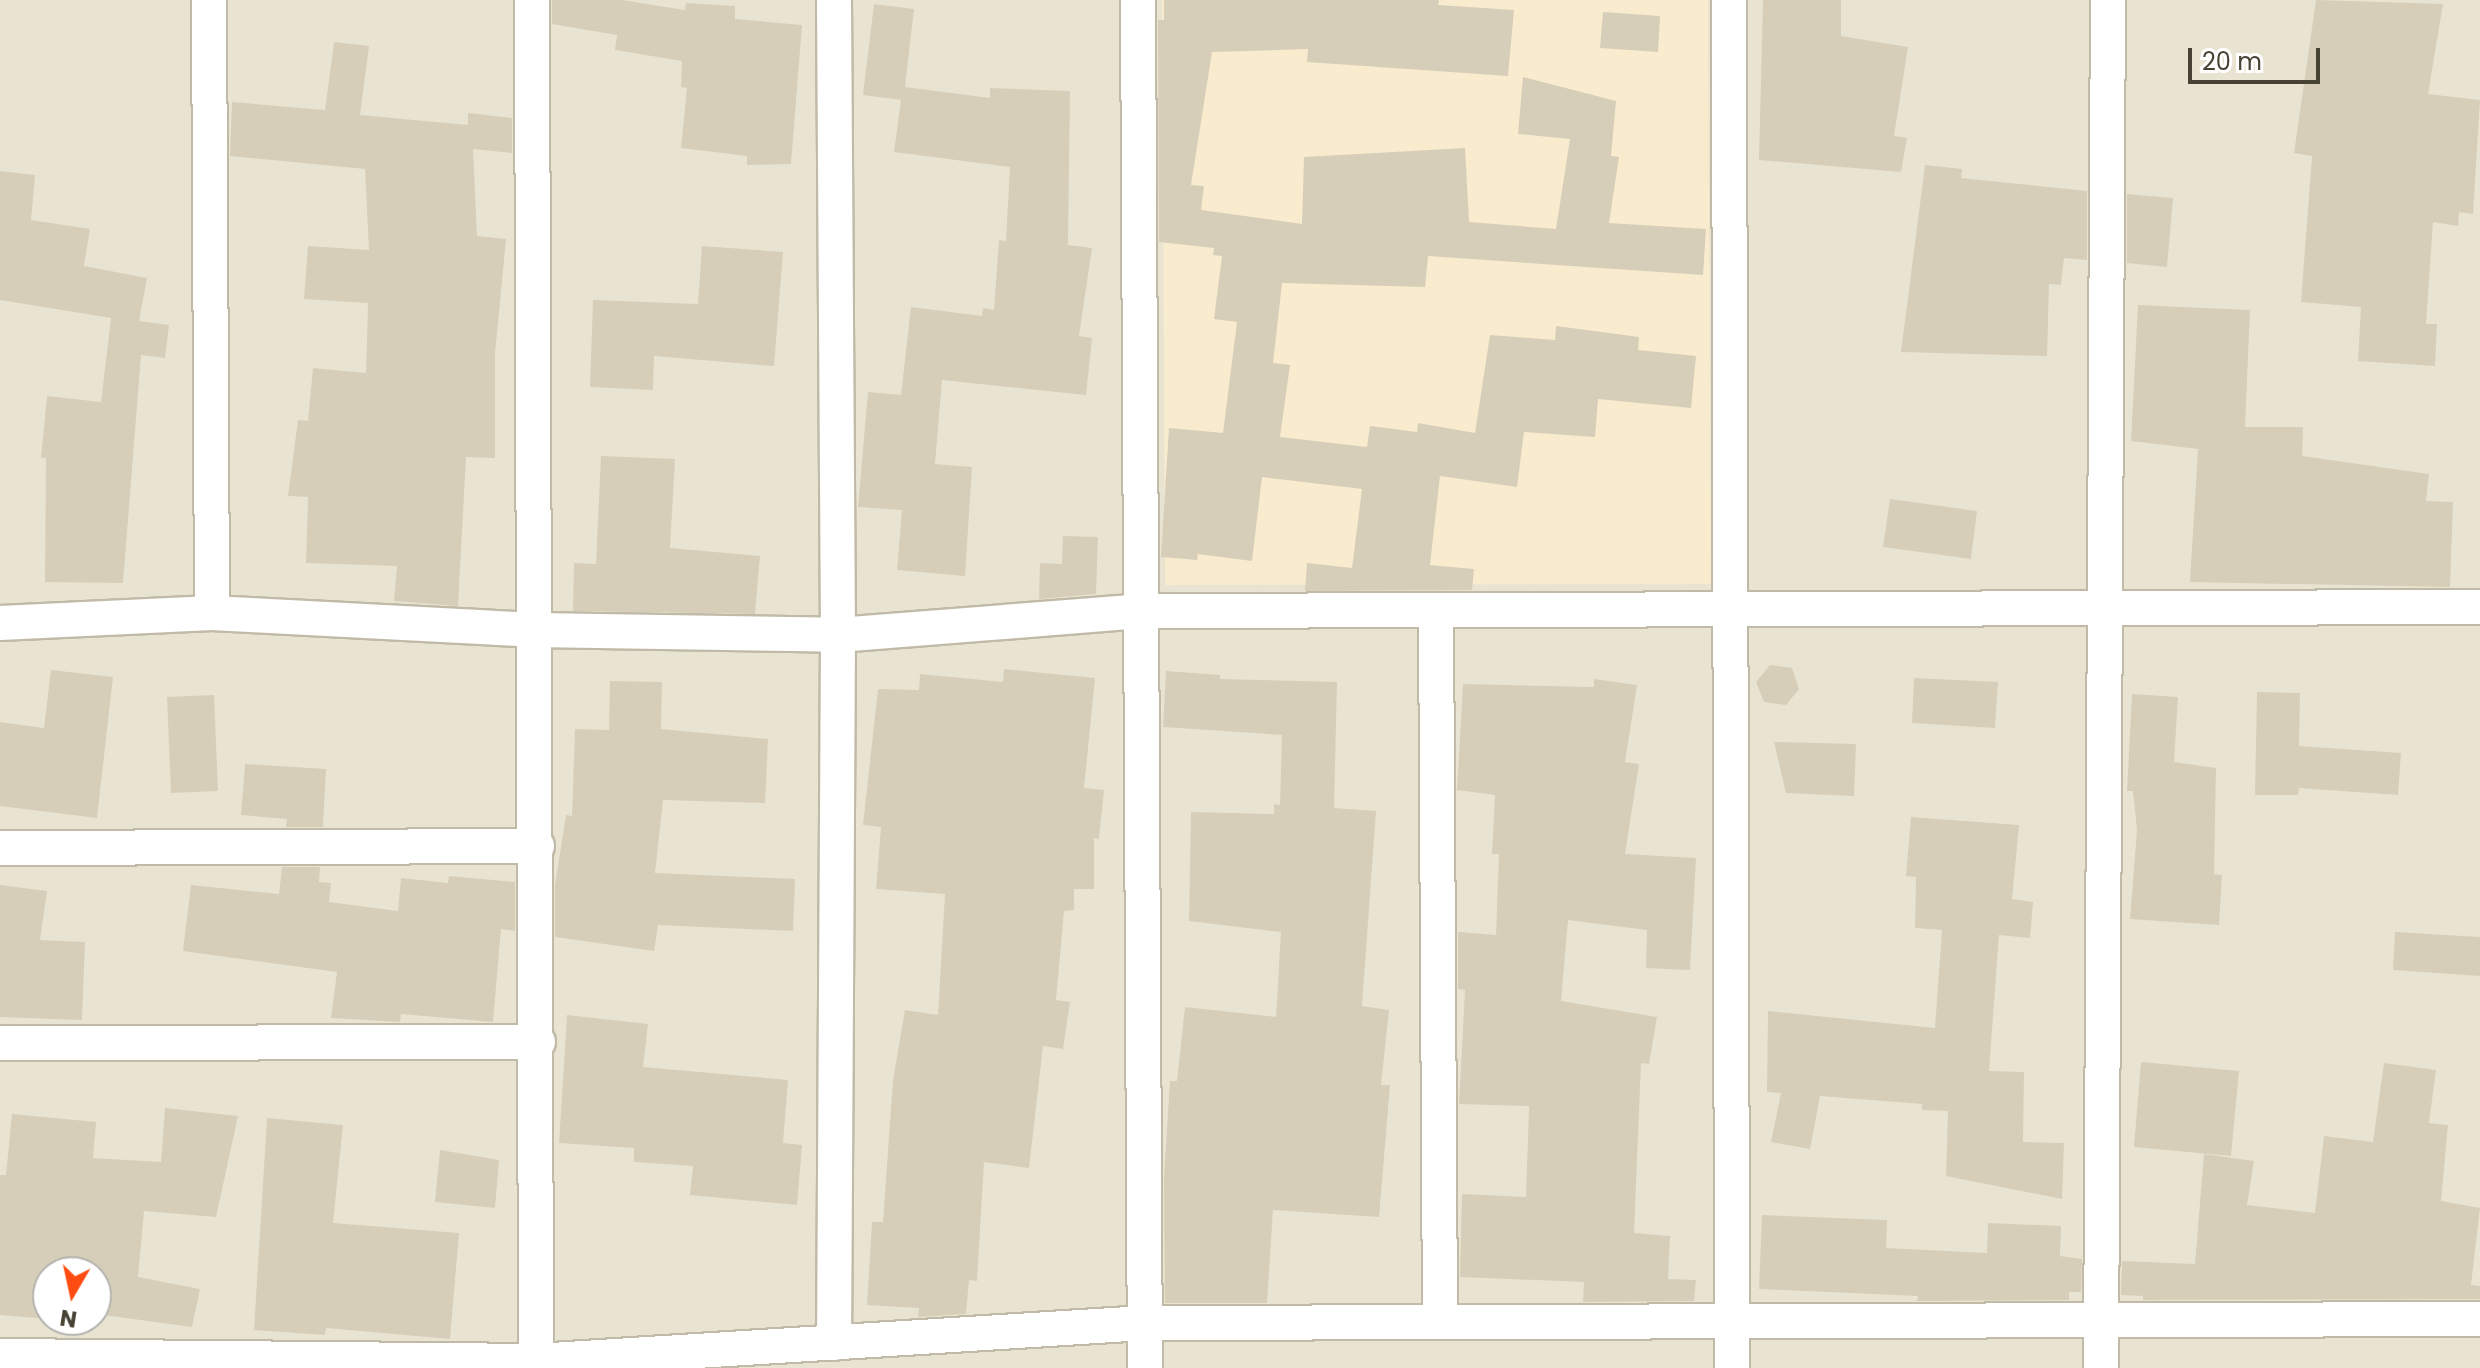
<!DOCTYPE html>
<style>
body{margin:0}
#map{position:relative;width:2480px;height:1368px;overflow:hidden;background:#f4f1e5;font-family:Poppins,sans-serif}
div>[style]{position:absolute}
.residential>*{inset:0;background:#e9e4d2}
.commercial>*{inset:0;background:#f8ebce}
.building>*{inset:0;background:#d7ceb9}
.roads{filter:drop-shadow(2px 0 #c0baa7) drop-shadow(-2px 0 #c0baa7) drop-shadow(0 2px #c0baa7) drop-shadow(0 -2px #c0baa7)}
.street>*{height:34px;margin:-17px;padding:0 17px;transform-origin:17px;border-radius:17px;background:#fff}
span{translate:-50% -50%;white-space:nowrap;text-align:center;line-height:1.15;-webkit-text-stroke:6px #fff;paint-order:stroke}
.north{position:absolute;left:32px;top:1256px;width:80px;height:80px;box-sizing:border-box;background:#fff;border:2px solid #b5b3ae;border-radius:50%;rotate:189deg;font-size:22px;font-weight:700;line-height:32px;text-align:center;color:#474234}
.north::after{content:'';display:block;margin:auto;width:28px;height:36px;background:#ff4d11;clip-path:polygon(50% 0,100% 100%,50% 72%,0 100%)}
.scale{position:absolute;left:2188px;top:48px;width:132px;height:36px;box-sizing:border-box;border:4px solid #474234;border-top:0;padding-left:10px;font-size:24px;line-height:28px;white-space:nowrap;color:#474234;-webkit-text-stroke:6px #fff;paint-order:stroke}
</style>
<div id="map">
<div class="residential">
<i style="clip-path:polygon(evenodd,0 0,2480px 0,2480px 1368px,0 1368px,0 0,48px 1272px,96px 1272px,96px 1320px,48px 1320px,48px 1272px)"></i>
</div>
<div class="commercial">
<i style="clip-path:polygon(1162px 0,1708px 0,1711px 584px,1165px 585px)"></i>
</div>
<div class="building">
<i style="clip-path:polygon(552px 0,622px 0,685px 10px,686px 3px,735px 6px,735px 19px,802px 25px,791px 164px,747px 165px,747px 156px,681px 148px,687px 88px,681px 87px,682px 61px,615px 50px,617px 35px,552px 24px)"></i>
<i style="clip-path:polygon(1164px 0,1439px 0,1438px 5px,1514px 10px,1508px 76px,1307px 62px,1308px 49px,1212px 52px,1191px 185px,1204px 186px,1201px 210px,1302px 224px,1304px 157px,1465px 148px,1469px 222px,1556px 229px,1570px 139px,1518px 134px,1523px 77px,1616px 101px,1611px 156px,1619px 157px,1609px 223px,1706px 229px,1703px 275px,1428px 256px,1425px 287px,1282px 283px,1273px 363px,1290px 365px,1280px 437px,1367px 447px,1370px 426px,1417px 432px,1418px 423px,1475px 433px,1490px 335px,1555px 340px,1556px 326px,1639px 337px,1638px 350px,1696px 356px,1691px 408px,1598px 399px,1595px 437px,1524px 432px,1517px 487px,1440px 476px,1430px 565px,1474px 569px,1472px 590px,1305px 591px,1307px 563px,1352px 568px,1362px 489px,1262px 477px,1252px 561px,1198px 554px,1197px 560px,1161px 557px,1169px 428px,1223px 433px,1237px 322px,1214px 319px,1222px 256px,1213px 255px,1214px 248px,1159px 242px,1158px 20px,1164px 20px)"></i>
<i style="clip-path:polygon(1763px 0,1841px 0,1841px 36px,1908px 47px,1894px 136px,1907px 138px,1901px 172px,1759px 160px)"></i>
<i style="clip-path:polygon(2316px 0,2443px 4px,2428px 94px,2480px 100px,2473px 214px,2459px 212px,2458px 226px,2433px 222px,2426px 324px,2437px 324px,2435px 366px,2358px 361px,2361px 307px,2301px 302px,2312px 156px,2294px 153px)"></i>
<i style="clip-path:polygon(874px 4px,914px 9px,905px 87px,990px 98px,990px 88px,1070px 91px,1068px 245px,1092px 248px,1079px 336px,1092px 338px,1086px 395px,942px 380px,935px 464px,972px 467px,965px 576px,897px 570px,902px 510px,858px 507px,868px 392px,901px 395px,911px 307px,982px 316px,983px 308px,994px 310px,999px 240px,1006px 241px,1010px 167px,894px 152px,901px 100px,863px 95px)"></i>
<i style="clip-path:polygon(1603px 12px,1660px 16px,1658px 52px,1600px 48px)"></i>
<i style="clip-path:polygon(334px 42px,369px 46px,360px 115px,468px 125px,468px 113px,512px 118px,512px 153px,473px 149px,477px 236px,506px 239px,495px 354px,495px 458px,466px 457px,458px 606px,394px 601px,397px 566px,306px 563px,308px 497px,288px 496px,298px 420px,308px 421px,313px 368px,366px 373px,368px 303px,304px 299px,308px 246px,369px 250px,365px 169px,230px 156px,232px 102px,325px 110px)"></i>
<i style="clip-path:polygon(1925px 165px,1962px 169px,1961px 178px,2087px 191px,2087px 260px,2064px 258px,2061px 285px,2049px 284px,2047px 356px,1901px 352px)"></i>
<i style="clip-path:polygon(0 171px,35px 175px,31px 220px,90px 229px,84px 266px,147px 278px,139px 321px,169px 325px,165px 358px,141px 355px,123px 583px,45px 582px,46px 458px,41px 458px,47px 396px,101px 402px,111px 318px,0 300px)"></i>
<i style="clip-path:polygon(2127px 194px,2173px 198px,2167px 267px,2127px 263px)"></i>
<i style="clip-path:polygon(702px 246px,783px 252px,774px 366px,654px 356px,653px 390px,590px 387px,593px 300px,698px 304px)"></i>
<i style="clip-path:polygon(2138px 305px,2250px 310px,2245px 427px,2303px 427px,2302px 456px,2429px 474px,2426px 501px,2453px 502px,2450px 587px,2190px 582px,2198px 449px,2131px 441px)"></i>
<i style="clip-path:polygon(601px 456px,675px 459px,670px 548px,760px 556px,755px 614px,573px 611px,574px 563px,596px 564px)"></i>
<i style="clip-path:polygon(1890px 499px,1977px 511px,1971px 559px,1883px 547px)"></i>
<i style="clip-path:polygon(1063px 536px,1098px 537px,1096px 594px,1039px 599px,1040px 563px,1062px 564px)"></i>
<i style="clip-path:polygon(1770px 665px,1792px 668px,1799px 689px,1786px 705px,1764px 702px,1756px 682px)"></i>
<i style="clip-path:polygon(1004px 669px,1095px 678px,1084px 788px,1104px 790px,1099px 839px,1094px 838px,1094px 889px,1074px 889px,1074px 910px,1064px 911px,1056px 1000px,1070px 1002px,1063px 1049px,1043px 1046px,1029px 1168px,984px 1162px,977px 1281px,969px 1280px,966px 1314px,918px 1317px,919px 1308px,867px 1305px,872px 1222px,883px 1222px,893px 1080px,905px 1010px,938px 1015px,945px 894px,876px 889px,881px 827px,863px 825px,878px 689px,919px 690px,920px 674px,1003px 682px)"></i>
<i style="clip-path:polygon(51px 670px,113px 677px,97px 818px,0 806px,0 722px,44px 728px)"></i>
<i style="clip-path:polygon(1166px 671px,1220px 675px,1220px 679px,1337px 682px,1334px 808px,1376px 811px,1362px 1006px,1389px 1010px,1381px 1085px,1390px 1085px,1379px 1217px,1273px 1210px,1267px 1303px,1165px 1303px,1164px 1179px,1170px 1081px,1177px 1081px,1185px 1007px,1276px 1017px,1281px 932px,1189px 921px,1191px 812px,1274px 814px,1274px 804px,1280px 805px,1282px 735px,1163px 727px)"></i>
<i style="clip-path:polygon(1914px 678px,1998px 682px,1995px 728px,1912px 723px)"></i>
<i style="clip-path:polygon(1594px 679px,1637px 685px,1625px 762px,1639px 764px,1625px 854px,1696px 858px,1690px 970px,1646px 968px,1647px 930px,1568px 920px,1561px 1001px,1657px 1017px,1649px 1064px,1641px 1063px,1634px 1233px,1670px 1236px,1668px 1279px,1696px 1280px,1694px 1301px,1583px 1302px,1584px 1282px,1460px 1277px,1462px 1194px,1526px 1197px,1529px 1106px,1459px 1104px,1465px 990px,1458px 989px,1458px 932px,1496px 935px,1499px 854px,1492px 854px,1495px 795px,1457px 790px,1463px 684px,1594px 687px)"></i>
<i style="clip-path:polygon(610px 681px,662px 682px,661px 729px,768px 739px,765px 803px,663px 800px,655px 873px,795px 879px,793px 931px,658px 925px,654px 951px,555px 937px,555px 885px,566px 815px,572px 816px,575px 729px,609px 730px)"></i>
<i style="clip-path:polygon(2257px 692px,2300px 693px,2299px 746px,2401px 753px,2398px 795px,2299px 788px,2298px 795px,2255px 795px)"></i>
<i style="clip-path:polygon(2132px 694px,2178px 697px,2174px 762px,2216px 768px,2214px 874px,2222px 875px,2219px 925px,2130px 919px,2137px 830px,2133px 791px,2127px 791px)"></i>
<i style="clip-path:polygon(214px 695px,218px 791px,171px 793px,167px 697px)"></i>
<i style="clip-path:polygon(1774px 742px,1856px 744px,1854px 796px,1786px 793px)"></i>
<i style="clip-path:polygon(245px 764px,326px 769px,323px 827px,286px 827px,287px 819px,241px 815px)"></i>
<i style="clip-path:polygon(1911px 817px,2019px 825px,2012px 899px,2033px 902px,2030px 938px,1999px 935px,1989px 1071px,2024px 1072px,2023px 1142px,2064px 1143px,2062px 1199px,1946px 1176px,1948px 1111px,1922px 1110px,1922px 1104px,1820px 1096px,1810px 1149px,1771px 1142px,1781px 1093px,1767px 1092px,1768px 1011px,1935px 1028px,1942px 930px,1915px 928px,1916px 877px,1906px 876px)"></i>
<i style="clip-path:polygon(282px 867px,320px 867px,319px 882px,331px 883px,329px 902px,398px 911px,401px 878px,448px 883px,449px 876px,515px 882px,515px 931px,501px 929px,493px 1022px,401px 1014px,400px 1022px,331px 1018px,337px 972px,183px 951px,191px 885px,279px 894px)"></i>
<i style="clip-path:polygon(0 885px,47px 891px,40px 940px,85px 942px,82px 1020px,0 1017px)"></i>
<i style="clip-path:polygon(2395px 932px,2480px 937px,2480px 976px,2393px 970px)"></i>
<i style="clip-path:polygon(567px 1015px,648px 1024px,643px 1067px,788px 1080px,783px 1143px,802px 1145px,797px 1205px,690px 1195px,693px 1166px,634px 1162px,634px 1148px,559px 1143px)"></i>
<i style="clip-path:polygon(2141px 1062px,2239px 1071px,2231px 1156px,2134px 1147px)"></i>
<i style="clip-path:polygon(2384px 1063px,2436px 1070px,2429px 1123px,2448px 1125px,2441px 1201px,2480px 1208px,2471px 1285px,2480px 1286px,2480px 1299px,2143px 1300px,2143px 1296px,2121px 1295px,2122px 1261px,2195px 1264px,2204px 1154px,2254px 1161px,2247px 1205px,2315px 1213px,2324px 1136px,2373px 1142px)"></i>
<i style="clip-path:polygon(165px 1108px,238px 1116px,216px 1217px,144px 1211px,138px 1277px,200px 1289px,192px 1327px,96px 1314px,96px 1272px,48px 1272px,48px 1319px,0 1315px,0 1175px,6px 1175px,12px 1114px,96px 1122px,93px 1158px,161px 1162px)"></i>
<i style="clip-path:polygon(267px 1118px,343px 1125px,333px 1223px,459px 1233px,450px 1339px,326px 1328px,325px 1335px,254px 1330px)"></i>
<i style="clip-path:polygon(440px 1150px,499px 1160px,495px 1208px,435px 1202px)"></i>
<i style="clip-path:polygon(1762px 1215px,1887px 1220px,1886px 1248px,1987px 1253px,1988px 1223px,2061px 1226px,2060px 1256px,2082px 1259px,2081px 1292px,2069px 1292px,2069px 1300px,1917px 1301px,1918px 1296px,1759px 1289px)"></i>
</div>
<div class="roads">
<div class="street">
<i style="left:209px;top:0;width:613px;rotate:89.72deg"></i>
<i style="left:532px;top:0;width:1368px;rotate:89.83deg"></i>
<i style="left:834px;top:0;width:635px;rotate:89.64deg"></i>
<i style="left:838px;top:635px;width:708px;rotate:90.32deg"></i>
<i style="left:1138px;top:0;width:1368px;rotate:89.71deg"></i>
<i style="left:1729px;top:0;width:1368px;rotate:89.87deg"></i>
<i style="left:1436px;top:610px;width:712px;rotate:89.68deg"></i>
<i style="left:0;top:623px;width:212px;rotate:-2.7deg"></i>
<i style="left:212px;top:613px;width:322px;rotate:3deg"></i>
<i style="left:534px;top:630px;width:304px;rotate:0.9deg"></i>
<i style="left:838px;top:635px;width:304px;rotate:-4.5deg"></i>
<i style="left:1141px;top:611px;width:1339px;rotate:-0.17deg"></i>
<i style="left:0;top:848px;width:537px;rotate:-0.21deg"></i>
<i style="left:0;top:1043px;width:538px;rotate:-0.11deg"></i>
<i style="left:0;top:1356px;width:536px;rotate:0.53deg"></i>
<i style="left:536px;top:1361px;width:610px;rotate:-3.57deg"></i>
<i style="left:1145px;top:1323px;width:1335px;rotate:-0.17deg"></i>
<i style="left:2101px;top:1368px;width:1368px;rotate:-89.71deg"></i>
</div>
</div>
<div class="north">N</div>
<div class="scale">20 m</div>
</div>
